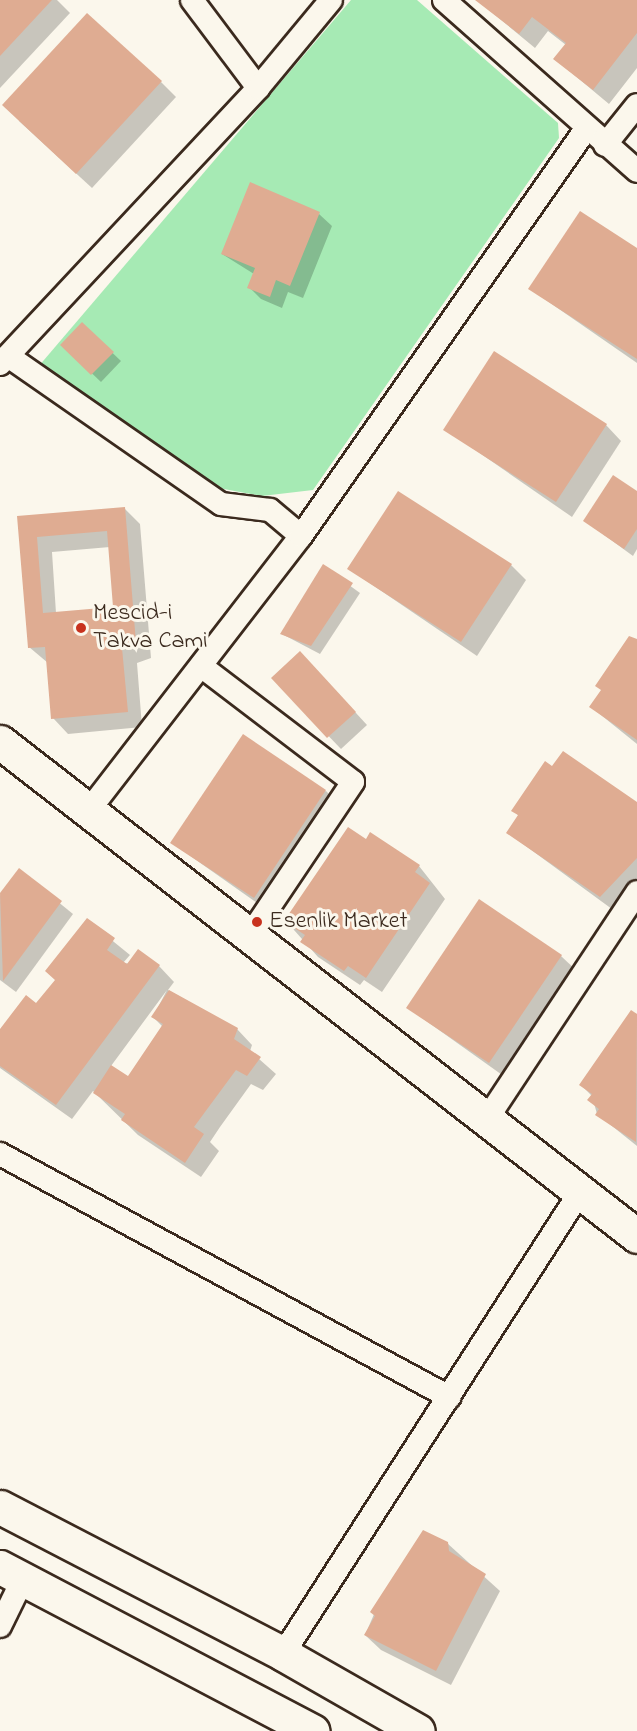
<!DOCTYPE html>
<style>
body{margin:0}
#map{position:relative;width:637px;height:1731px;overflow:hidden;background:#fbf7ec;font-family:"Indie Flower",sans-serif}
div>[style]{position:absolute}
.green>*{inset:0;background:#a6eab4}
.shadow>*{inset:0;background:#0003}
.building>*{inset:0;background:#dfac92}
.roads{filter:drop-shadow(2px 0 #3b2a1e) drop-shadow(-2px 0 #3b2a1e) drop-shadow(0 2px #3b2a1e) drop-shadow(0 -2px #3b2a1e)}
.street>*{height:22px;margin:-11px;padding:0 11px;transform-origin:11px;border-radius:11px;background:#fbf7ec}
.secondary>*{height:33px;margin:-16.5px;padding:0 16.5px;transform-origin:16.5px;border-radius:16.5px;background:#fbf7ec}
.dots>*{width:16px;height:16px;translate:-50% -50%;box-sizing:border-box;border:3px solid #fbf7ec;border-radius:50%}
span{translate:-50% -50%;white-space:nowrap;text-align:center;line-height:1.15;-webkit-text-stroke:6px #fbf7ec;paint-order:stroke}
.poi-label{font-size:24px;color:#3b2a1e}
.left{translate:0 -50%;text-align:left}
</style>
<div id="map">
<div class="green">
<i style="clip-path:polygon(351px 0,417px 0,558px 123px,559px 138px,313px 490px,262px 496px,208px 486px,38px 367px)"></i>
</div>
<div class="shadow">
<i style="clip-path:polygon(0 0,57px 0,70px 13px,0 88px)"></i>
<i style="clip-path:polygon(477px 0,637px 0,637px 68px,609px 104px,555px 59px,566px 45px,548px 31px,535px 48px)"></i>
<i style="clip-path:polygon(161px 82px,176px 97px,92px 188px,19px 121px)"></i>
<i style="clip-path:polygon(319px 214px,332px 226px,303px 298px,288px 292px,282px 308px,261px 299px,249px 287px,254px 274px,222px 254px)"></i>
<i style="clip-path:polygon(637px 250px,637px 363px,530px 289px)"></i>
<i style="clip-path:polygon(82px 324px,121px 361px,101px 382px,62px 345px)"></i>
<i style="clip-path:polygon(606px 425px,621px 441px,572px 517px,445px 429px)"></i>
<i style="clip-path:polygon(637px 493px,637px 549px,633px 556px,585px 521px)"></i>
<i style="clip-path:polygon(evenodd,125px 509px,140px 524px,151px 658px,137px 663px,142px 727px,68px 734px,53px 718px,48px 663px,29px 647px,18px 517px,125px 509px,110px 547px,115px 608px,56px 613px,52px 552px,110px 547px)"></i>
<i style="clip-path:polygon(511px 565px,526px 580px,477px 656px,349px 569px)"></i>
<i style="clip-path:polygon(323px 566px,360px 593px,320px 654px,282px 634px)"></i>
<i style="clip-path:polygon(637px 641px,637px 744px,591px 707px)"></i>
<i style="clip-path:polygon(312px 665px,367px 725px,341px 749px,273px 678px)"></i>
<i style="clip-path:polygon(326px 791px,341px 806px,270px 912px,172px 843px)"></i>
<i style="clip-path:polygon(637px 804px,637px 895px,616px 912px,508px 833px,519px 816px,513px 810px)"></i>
<i style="clip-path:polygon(366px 841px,419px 866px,445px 899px,382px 992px,364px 980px,360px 985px,318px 957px,286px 921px)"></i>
<i style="clip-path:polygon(19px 870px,73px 914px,16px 992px,0 980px,0 896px)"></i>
<i style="clip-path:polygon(evenodd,87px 920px,130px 955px,123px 963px,159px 966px,174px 982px,168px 990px,237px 1029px,252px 1045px,250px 1051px,276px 1074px,263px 1090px,251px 1084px,220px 1127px,210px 1142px,219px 1151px,201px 1177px,138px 1135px,93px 1091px,72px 1119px,0 1068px,0 1032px,37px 1006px,56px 981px,87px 920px,167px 990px,153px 1017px,163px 1027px,128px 1078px,111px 1066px,167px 990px)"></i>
<i style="clip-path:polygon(561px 956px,577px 971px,505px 1077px,408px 1008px)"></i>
<i style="clip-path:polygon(631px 1012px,637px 1014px,637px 1146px,597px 1114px,592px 1096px,581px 1085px)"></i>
<i style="clip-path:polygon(447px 1543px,500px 1591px,451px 1685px,381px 1650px,365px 1635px,381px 1598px)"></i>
</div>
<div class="building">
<i style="clip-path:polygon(0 0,52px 0,0 56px)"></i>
<i style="clip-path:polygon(475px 0,637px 0,637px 33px,593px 90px,553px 59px,566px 43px,532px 17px,519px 34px)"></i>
<i style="clip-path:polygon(87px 13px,162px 81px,76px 174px,2px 105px)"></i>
<i style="clip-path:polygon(250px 182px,320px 212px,290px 286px,276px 280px,270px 297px,247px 288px,255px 268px,221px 254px)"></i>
<i style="clip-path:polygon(580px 211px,637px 248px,637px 359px,528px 289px)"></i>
<i style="clip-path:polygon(82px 322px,114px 352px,91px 375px,60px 345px)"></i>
<i style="clip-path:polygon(494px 351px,607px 424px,556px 502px,443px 430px)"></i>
<i style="clip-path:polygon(613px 475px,637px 491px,637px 529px,624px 549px,583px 521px)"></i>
<i style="clip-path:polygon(398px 491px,512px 564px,461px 642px,347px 569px)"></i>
<i style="clip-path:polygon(evenodd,125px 507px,136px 643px,122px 648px,128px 712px,51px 719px,45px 647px,28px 648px,17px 516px,125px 507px,107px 531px,113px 607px,43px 613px,37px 537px,107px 531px)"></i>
<i style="clip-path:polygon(323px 564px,353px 583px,311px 646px,280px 634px)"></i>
<i style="clip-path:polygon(629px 636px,637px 639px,637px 740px,589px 707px,601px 690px,595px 686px)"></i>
<i style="clip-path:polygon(300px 651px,356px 712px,327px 738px,271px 678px)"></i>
<i style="clip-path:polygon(243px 734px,326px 790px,254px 898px,170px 843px)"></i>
<i style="clip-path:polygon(563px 751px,637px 802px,637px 858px,600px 897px,506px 833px,518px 815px,511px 811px,545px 761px,552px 766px)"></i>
<i style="clip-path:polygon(348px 827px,366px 839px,370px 832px,420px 865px,415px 872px,430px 883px,366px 978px,348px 966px,344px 971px,300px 942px,305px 935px,284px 921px)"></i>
<i style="clip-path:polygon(19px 868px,62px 901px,3px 981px,0 893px)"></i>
<i style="clip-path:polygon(479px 899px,562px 955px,489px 1063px,406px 1008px)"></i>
<i style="clip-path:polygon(87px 918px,115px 938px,107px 950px,127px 964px,138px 949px,160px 965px,56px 1105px,0 1066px,0 1029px,26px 995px,36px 1003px,55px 980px,45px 971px)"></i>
<i style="clip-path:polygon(169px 990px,238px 1028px,234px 1039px,261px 1057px,247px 1076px,236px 1070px,205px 1112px,194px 1127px,204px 1134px,185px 1163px,121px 1120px,125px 1114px,93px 1093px,111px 1065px,128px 1076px,163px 1024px,151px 1017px)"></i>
<i style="clip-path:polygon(631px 1010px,637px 1014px,636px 1142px,595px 1115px,599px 1109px,587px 1100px,592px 1094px,579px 1085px)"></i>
<i style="clip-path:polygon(423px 1530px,448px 1542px,449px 1551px,486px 1574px,436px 1671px,364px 1635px,375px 1616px,370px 1612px)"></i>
</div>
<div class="roads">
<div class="street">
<i style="left:192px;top:0;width:110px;rotate:53.1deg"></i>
<i style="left:444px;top:0;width:258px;rotate:41.5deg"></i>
<i style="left:605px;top:145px;width:51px;rotate:-51.3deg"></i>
<i style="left:8px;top:356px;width:259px;rotate:34.8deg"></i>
<i style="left:221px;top:504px;width:49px;rotate:7deg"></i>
<i style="left:270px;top:510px;width:40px;rotate:40deg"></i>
<i style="left:0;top:364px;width:378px;rotate:-46.9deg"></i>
<i style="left:258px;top:88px;width:114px;rotate:-50.3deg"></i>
<i style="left:201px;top:666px;width:191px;rotate:37.3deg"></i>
<i style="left:353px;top:782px;width:188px;rotate:123.9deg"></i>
<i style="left:86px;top:814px;width:351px;rotate:-52.3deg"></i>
<i style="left:301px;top:536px;width:495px;rotate:-55deg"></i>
<i style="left:487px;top:1119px;width:272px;rotate:-56.5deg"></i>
<i style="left:0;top:1154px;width:511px;rotate:28.42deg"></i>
<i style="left:0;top:1626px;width:52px;rotate:-63.9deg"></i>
<i style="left:283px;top:1654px;width:549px;rotate:-57.26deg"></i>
</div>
<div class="secondary">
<i style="left:0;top:742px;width:806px;rotate:37.79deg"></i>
<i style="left:0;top:1507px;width:319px;rotate:27.4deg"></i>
<i style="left:283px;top:1654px;width:155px;rotate:29.7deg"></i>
<i style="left:0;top:1567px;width:353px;rotate:27.7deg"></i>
</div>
</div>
<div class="dots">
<i style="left:81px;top:628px;background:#c8321e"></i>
<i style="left:257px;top:922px;background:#c8321e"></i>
</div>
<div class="poi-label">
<span class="left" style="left:93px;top:628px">Mescid-i<br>Takva Cami</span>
<span class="left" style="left:269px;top:922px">Esenlik Market</span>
</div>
</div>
